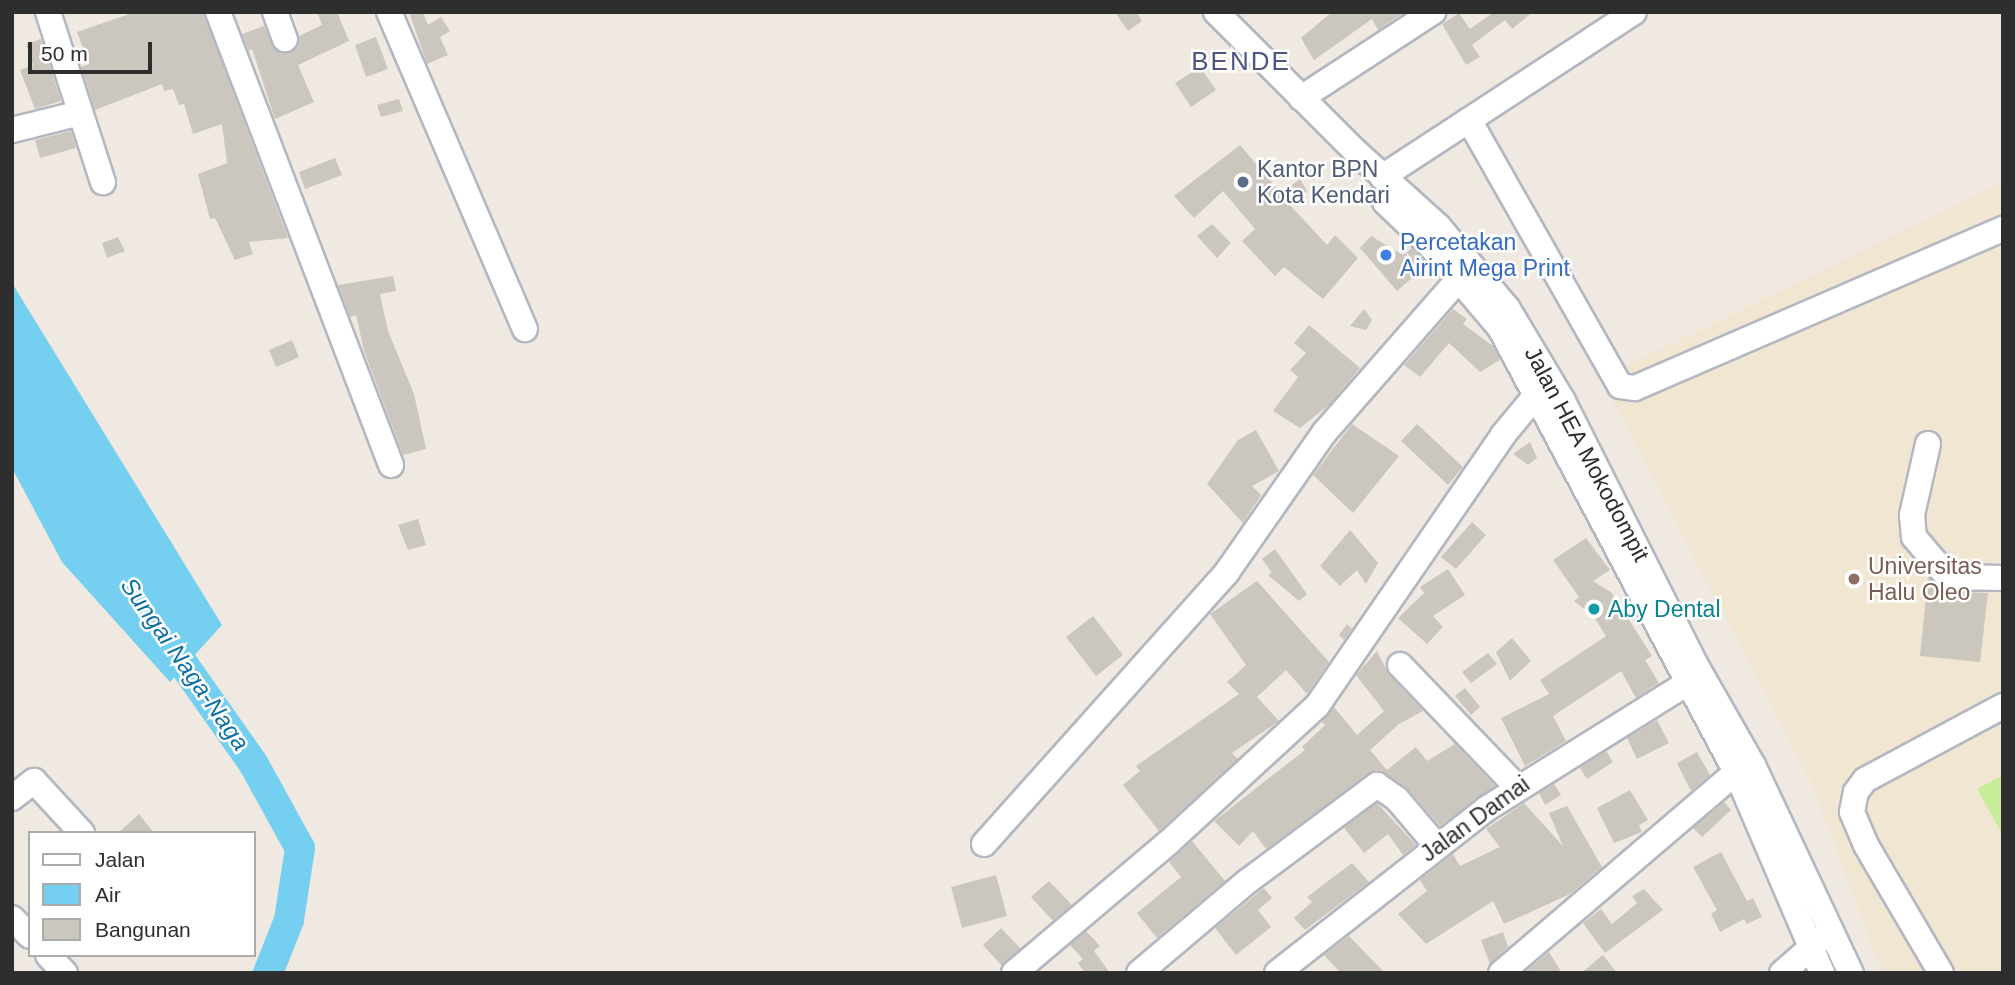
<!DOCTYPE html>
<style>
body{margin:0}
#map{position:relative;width:2015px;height:985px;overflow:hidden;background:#efe9e1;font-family:Arial,sans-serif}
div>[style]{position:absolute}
.education>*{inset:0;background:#f0e6d1}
.pitch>*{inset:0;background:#c9ec9a}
.water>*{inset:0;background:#75cff0}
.river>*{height:30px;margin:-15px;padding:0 15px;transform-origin:15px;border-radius:15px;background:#75cff0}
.building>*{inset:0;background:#cbc7bf}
.roads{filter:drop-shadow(2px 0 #b4b7c1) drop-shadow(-2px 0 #b4b7c1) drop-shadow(0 2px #b4b7c1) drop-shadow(0 -2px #b4b7c1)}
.minor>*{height:24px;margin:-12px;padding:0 12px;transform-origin:12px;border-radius:12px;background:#fff}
.dots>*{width:19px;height:19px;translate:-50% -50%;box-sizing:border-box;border:4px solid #fff;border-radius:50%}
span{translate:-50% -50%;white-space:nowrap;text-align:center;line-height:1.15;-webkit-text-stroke:5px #fff;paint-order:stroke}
.service-label{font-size:23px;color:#4e5e75}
.left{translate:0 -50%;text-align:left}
.shop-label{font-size:23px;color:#366cbe}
.street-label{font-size:23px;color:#2e2e2e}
.education-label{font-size:23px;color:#785e54}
.culture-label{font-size:23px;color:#0d838f}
.water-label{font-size:24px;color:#0d6fa3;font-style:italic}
.quarter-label{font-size:26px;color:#4d5680;letter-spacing:2px}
.frame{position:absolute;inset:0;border:14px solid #2e2e2e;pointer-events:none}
.legend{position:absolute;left:28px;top:831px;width:228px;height:126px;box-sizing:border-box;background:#fff;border:2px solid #ababab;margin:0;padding:9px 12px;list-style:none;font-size:21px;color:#2e2e2e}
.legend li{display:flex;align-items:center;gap:14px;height:35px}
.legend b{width:35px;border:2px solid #ababab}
.scale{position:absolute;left:28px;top:42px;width:124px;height:32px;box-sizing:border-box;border:4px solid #2e2e2e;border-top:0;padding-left:9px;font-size:21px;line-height:24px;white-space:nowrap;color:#2e2e2e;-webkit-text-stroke:5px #fff;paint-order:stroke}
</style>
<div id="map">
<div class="education">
<i style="clip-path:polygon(2003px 181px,2003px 973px,1882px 973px,1810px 780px,1601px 379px)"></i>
</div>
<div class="pitch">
<i style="clip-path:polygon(2003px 775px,2003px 835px,1977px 789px)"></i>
</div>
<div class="water">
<i style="clip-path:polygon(12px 283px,222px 625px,170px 682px,62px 562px,12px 468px)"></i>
</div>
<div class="river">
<i style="left:162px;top:634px;width:158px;rotate:54.8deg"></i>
<i style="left:253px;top:763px;width:97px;rotate:61.1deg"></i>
<i style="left:300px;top:848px;width:73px;rotate:98.7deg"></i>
<i style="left:289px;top:920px;width:57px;rotate:111.6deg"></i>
</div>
<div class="building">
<i style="clip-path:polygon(135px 12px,203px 12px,288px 238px,249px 242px,253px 254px,235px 260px,215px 218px,210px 219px,198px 174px,227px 163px,222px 124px,193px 134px,184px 104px,179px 105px,173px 89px,164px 91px,162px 84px,95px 110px,81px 67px,89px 64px,77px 32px)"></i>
<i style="clip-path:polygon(317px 12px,337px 12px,349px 41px,298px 65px,314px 102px,275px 119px,252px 49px,249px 51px,242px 34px,264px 26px,275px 50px,290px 53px,297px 48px,299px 36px,322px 25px)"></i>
<i style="clip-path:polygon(409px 12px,423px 12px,428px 25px,441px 17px,450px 31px,440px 37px,448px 55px,427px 64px)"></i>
<i style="clip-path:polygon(1115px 12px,1136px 12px,1142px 21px,1128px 31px)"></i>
<i style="clip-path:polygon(1332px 12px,1405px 12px,1378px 30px,1372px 19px,1314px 60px,1301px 38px)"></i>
<i style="clip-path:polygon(1494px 12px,1533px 12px,1512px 29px,1505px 20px,1472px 45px,1480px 57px,1466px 65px,1442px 24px,1459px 13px,1470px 29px)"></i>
<i style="clip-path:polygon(376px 37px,388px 69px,366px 77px,355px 45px)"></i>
<i style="clip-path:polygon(41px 39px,61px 101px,35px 109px,20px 70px,33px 65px,26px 44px)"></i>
<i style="clip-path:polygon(1200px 67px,1216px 90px,1191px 107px,1175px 83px)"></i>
<i style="clip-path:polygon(399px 99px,403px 111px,381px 117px,377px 105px)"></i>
<i style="clip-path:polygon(71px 131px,76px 148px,40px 158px,35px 140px)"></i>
<i style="clip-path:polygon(1240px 145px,1281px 193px,1300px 179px,1307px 191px,1290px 205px,1327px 245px,1335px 235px,1358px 258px,1323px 299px,1284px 267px,1275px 276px,1242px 241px,1255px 229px,1223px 191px,1194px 218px,1174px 196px)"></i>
<i style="clip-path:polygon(335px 158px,342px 175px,305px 189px,299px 172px)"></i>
<i style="clip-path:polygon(1212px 224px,1231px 243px,1217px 258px,1197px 236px)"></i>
<i style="clip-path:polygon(1371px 236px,1403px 255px,1412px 248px,1427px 265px,1397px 291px,1360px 248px)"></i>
<i style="clip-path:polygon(118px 237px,125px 251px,107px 258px,102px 243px)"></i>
<i style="clip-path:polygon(393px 276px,396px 291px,380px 294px,388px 331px,414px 394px,426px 449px,403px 455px,364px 351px,356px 315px,350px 317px,338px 285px)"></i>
<i style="clip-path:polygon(1364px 309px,1372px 320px,1366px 330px,1350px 326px)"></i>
<i style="clip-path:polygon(1453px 309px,1467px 319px,1463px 324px,1493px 346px,1500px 360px,1480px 372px,1449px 343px,1420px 377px,1404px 365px)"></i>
<i style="clip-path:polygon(1309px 325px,1360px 368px,1329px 405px,1300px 428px,1273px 411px,1298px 377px,1290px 370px,1306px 353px,1294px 343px)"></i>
<i style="clip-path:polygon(292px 340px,299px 357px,276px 367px,269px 350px)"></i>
<i style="clip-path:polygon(1352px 424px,1399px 456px,1353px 513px,1313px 475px)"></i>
<i style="clip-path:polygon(1417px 424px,1463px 467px,1448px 485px,1401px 441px)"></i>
<i style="clip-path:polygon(1256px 430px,1279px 471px,1252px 486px,1261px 495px,1243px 523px,1207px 484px,1238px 440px)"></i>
<i style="clip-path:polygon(1530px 442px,1537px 458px,1528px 465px,1513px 454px)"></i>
<i style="clip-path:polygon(418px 519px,426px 545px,408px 550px,398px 525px)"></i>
<i style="clip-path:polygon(1472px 522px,1486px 535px,1456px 569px,1441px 557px)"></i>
<i style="clip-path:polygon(1350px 530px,1378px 563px,1366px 584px,1357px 570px,1340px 586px,1320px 566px)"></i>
<i style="clip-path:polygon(1586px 538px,1610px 570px,1593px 581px,1612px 593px,1652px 656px,1645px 660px,1659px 683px,1636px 698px,1621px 671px,1553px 716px,1566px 741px,1525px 766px,1501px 718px,1549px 694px,1540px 680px,1606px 636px,1594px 617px,1574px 601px,1579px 597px,1553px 560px)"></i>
<i style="clip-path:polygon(1275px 549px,1307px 594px,1299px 601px,1268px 575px,1272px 573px,1262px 559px)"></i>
<i style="clip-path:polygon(1448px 569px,1465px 595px,1433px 616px,1443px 627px,1427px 644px,1398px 618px,1424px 593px,1420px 587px)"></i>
<i style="clip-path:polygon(1928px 577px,1942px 591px,1988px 593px,1980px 662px,1920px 656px)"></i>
<i style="clip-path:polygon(1257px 581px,1329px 662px,1307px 694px,1286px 670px,1257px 697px,1279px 721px,1232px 753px,1238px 759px,1159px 831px,1123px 785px,1140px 771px,1136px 766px,1239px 694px,1227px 682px,1246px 665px,1210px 614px)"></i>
<i style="clip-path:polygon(1093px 616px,1123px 655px,1096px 676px,1066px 637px)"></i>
<i style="clip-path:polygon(1347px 624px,1352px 629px,1344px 640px,1339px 635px)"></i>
<i style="clip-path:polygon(1512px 638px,1531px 661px,1510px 681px,1496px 652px)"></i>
<i style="clip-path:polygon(1377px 651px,1389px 675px,1423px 711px,1399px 724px,1370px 750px,1387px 770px,1416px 747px,1427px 761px,1455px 744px,1495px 786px,1440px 826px,1406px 787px,1376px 770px,1266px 849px,1253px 831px,1239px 846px,1214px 821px,1305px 750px,1302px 747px,1325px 725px,1322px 722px,1334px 707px,1357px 735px,1384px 711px,1356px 675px)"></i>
<i style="clip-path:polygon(1488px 653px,1497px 664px,1471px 683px,1462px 672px)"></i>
<i style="clip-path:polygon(1465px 688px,1480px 707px,1471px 715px,1455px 696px)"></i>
<i style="clip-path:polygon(1657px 720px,1669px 743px,1637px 759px,1627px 738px)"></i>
<i style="clip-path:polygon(1606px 751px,1613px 762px,1587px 779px,1580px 768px)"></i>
<i style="clip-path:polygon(1697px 752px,1710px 775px,1691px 791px,1677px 763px)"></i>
<i style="clip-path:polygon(1554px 784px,1561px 795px,1545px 805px,1539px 793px)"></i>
<i style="clip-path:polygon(1630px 790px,1648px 820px,1639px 825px,1642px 832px,1614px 843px,1597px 808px)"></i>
<i style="clip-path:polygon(1724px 802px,1731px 810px,1702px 837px,1693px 828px)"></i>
<i style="clip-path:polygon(1377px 803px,1416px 845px,1403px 855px,1388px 834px,1364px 853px,1344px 828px)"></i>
<i style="clip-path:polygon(1524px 803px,1563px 846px,1549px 813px,1567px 806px,1602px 867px,1570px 894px,1504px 924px,1493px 901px,1426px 944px,1398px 914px,1427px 891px,1420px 880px,1453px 854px,1460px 866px,1500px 847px,1486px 829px)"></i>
<i style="clip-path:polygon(139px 814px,154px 833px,118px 833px)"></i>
<i style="clip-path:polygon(1192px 841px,1225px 881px,1157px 938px,1137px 913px,1181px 877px,1169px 862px)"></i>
<i style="clip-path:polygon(1721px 852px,1747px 901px,1753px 898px,1762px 917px,1747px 924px,1744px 919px,1720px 932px,1711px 914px,1717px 910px,1693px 867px)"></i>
<i style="clip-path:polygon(1352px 863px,1369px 882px,1305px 930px,1294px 918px,1312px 902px,1307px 897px)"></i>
<i style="clip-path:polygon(996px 875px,1007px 916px,962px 928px,951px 887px)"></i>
<i style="clip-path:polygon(1049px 881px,1072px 905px,1053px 921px,1031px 897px)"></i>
<i style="clip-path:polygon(1264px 888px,1272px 898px,1258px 910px,1271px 927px,1236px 955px,1215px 928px)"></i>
<i style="clip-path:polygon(1644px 889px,1663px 910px,1605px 953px,1583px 923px,1601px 909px,1612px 924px,1637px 903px,1632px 896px)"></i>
<i style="clip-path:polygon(1001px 928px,1020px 948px,1002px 966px,983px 945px)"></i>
<i style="clip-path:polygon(1086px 931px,1100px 946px,1094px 951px,1110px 973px,1085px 973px,1078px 963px,1083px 959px,1070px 945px)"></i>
<i style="clip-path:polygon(1503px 932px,1508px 947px,1490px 964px,1481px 940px)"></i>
<i style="clip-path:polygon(1349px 936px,1385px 973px,1341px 973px,1324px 955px)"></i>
<i style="clip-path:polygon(1549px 952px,1562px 973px,1524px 973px)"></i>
<i style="clip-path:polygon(1603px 955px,1617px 973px,1581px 973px)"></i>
</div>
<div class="roads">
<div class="minor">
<i style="left:48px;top:12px;width:179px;rotate:72.1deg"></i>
<i style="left:218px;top:12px;width:485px;rotate:69.1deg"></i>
<i style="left:275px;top:12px;width:29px;rotate:70deg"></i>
<i style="left:389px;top:12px;width:345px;rotate:66.8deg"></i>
<i style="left:1216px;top:12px;width:197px;rotate:45deg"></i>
<i style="left:1355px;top:151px;width:113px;rotate:42.1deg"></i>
<i style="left:1439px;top:227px;width:107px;rotate:49.9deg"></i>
<i style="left:1508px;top:309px;width:107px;rotate:59.1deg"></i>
<i style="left:1563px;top:401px;width:298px;rotate:63.3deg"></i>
<i style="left:1697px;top:667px;width:113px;rotate:60.3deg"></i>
<i style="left:1753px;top:765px;width:230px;rotate:64.8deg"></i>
<i style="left:1301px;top:98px;width:158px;rotate:-33.1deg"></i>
<i style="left:1469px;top:120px;width:306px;rotate:60.4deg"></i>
<i style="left:1620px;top:386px;width:15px;rotate:8deg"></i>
<i style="left:1635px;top:388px;width:401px;rotate:-23.4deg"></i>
<i style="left:12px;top:130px;width:70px;rotate:-14deg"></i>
<i style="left:1382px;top:177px;width:301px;rotate:-33.2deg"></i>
<i style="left:1385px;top:202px;width:58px;rotate:43.6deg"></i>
<i style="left:1427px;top:242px;width:113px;rotate:49.7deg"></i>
<i style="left:1500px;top:328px;width:503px;rotate:62.01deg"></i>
<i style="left:1736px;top:772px;width:219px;rotate:66.8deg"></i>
<i style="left:1928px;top:444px;width:73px;rotate:102.7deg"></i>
<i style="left:1912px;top:515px;width:22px;rotate:85deg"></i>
<i style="left:1914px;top:537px;width:52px;rotate:49.6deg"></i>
<i style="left:1948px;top:577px;width:55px;rotate:1deg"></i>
<i style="left:1400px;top:665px;width:169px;rotate:46.2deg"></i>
<i style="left:12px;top:798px;width:28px;rotate:-38deg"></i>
<i style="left:34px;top:781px;width:71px;rotate:47.3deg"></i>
<i style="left:984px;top:844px;width:365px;rotate:-48.2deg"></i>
<i style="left:1227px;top:572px;width:169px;rotate:-55.1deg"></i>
<i style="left:1324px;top:433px;width:205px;rotate:-48.8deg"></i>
<i style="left:12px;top:918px;width:25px;rotate:45deg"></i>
<i style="left:48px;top:955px;width:25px;rotate:47deg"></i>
<i style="left:1014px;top:973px;width:203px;rotate:-40.2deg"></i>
<i style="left:1169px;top:842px;width:201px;rotate:-42.6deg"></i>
<i style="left:1317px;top:706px;width:329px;rotate:-55.5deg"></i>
<i style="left:1503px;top:435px;width:53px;rotate:-50.3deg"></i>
<i style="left:1139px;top:973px;width:143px;rotate:-40.2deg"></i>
<i style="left:1248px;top:881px;width:161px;rotate:-36.7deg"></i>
<i style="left:1377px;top:785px;width:24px;rotate:35deg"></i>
<i style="left:1397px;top:799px;width:62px;rotate:49.6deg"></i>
<i style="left:1277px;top:973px;width:266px;rotate:-38.1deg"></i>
<i style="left:1486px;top:809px;width:236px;rotate:-32deg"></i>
<i style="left:1501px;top:973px;width:309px;rotate:-40.5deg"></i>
<i style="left:1782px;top:973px;width:52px;rotate:-41.1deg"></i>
<i style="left:1941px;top:973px;width:148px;rotate:-120.4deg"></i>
<i style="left:1866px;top:845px;width:36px;rotate:-113deg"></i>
<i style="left:1852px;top:812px;width:20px;rotate:-79deg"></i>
<i style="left:1856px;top:792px;width:15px;rotate:-53deg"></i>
<i style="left:1865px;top:780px;width:157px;rotate:-28.2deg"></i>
</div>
</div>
<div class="dots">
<i style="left:1243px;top:182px;background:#5c6f8a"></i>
<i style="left:1386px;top:255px;background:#3f7fe0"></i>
<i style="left:1854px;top:579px;background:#8d6e63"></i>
<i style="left:1594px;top:609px;background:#0f9aa8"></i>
</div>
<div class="service-label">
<span class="left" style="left:1257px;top:182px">Kantor BPN<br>Kota Kendari</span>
</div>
<div class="shop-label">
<span class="left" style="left:1400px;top:255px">Percetakan<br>Airint Mega Print</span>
</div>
<div class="street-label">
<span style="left:1587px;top:454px;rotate:62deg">Jalan HEA Mokodompit</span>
<span style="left:1475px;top:819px;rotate:-36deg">Jalan Damai</span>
</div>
<div class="education-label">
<span class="left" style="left:1868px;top:579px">Universitas<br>Halu Oleo</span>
</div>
<div class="culture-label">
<span class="left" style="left:1608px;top:609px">Aby Dental</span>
</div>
<div class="water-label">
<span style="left:185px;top:664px;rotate:55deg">Sungai Naga-Naga</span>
</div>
<div class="quarter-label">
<span style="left:1241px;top:62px">BENDE</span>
</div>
<div class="frame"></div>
<ul class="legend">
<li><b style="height:9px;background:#fff"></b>Jalan</li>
<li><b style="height:19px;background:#75cff0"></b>Air</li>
<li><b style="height:19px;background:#cbc7bf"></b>Bangunan</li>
</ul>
<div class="scale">50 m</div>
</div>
